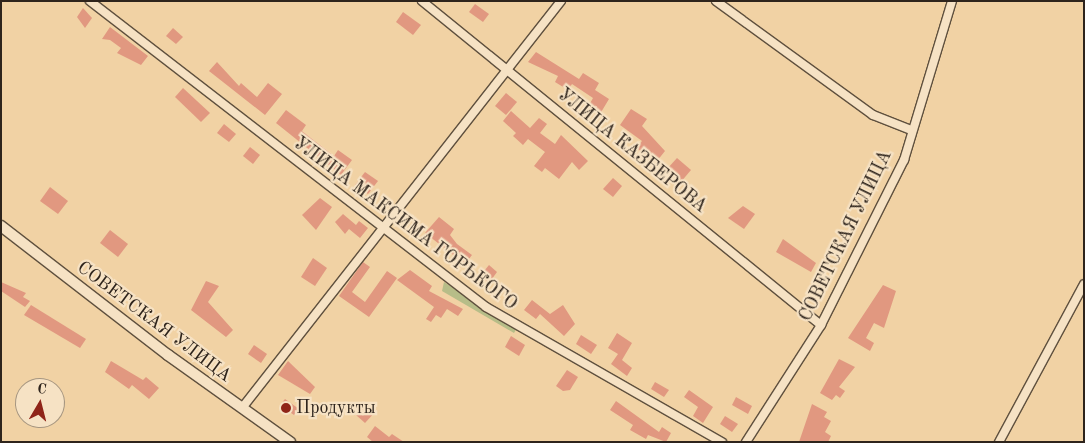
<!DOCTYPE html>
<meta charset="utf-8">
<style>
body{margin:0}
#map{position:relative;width:1085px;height:443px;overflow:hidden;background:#f1d2a4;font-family:"Old Standard TT",serif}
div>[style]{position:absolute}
.green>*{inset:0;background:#b7bd88}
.building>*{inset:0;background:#e19880}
.roads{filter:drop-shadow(1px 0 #5f503e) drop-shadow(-1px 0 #5f503e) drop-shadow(0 1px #5f503e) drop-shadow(0 -1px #5f503e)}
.minor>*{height:8px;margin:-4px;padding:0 4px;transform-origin:4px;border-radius:4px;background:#f6e2c4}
.tertiary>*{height:10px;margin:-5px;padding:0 5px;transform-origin:5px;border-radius:5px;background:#f6e2c4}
.dots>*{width:14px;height:14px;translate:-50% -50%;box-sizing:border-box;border:2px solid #f6e2c4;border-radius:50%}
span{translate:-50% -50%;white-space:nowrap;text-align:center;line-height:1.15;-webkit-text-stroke:4.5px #f6e2c4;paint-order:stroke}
.street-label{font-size:18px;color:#2e241c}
.poi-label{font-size:18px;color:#2e241c}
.left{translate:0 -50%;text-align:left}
.frame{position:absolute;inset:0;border:2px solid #2e241c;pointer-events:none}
.north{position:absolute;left:15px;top:378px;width:50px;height:50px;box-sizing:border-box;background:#f6e2c4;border:1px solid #a69681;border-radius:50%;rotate:8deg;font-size:14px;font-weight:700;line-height:20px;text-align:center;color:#2e241c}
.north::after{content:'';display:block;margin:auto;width:18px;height:22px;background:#8f2418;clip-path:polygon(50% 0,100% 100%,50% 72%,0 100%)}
</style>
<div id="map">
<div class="green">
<i style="clip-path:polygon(444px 282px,517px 328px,514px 333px,442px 291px)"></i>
</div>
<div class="building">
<i style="clip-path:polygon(475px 4px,489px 14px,483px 22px,469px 12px)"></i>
<i style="clip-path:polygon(83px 8px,92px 18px,85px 28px,77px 17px)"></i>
<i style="clip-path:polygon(403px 12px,421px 25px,413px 35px,396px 22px)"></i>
<i style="clip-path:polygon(110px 27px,148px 56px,141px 65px,117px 53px,121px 48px,110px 40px,102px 39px)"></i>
<i style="clip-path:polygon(173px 28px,183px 37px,176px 44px,166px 36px)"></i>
<i style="clip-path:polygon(536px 52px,579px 79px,583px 73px,599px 83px,595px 90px,609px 99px,600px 114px,588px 107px,593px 98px,572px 84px,568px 90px,555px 82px,558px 76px,528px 62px)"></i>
<i style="clip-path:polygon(217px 62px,239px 86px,241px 83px,257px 97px,268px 83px,282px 94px,265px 115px,209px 71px)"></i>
<i style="clip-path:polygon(183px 88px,210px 113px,201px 122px,175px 97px)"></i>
<i style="clip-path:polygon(506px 93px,517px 102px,506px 115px,495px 106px)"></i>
<i style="clip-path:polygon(631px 109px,647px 119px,642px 126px,665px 151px,657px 161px,636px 148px,642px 141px,620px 125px)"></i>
<i style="clip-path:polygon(286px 110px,306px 125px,302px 131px,334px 156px,338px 150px,352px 160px,341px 175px,276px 123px)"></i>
<i style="clip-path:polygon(511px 111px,530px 128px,539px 118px,547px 124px,540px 133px,555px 144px,561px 135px,588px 161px,579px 170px,572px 162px,559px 179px,545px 168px,542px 172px,534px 166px,545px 152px,528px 139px,523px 145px,513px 136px,516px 133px,503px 121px)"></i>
<i style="clip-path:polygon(224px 124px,236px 134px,229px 142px,217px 133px)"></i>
<i style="clip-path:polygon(250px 147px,260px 155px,253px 164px,243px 156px)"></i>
<i style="clip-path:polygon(677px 158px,691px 170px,680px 183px,667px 169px)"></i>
<i style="clip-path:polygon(365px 172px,378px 181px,368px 194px,355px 185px)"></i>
<i style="clip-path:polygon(613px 178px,622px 186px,613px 197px,603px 189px)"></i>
<i style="clip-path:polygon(50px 187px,68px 201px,58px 214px,40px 201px)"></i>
<i style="clip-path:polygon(320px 198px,332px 207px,316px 230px,302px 215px)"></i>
<i style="clip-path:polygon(743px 206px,755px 214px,744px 229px,728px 218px)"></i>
<i style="clip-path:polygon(343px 214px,356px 225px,359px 221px,368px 228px,360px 238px,349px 229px,345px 234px,335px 222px)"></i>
<i style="clip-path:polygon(439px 217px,454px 229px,450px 235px,457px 244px,472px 255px,465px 264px,425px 233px)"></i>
<i style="clip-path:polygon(110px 230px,128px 244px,118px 257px,100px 243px)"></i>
<i style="clip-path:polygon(783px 239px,816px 263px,811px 272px,776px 252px)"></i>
<i style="clip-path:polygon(313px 258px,327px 268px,315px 286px,301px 277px)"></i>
<i style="clip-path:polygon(363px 262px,370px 267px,352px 292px,365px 302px,387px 271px,397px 278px,369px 317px,339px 296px)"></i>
<i style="clip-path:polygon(489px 265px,497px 272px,489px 283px,480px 276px)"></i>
<i style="clip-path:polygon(410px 270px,432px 286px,429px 291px,463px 309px,458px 316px,447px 309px,441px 318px,436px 315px,431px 322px,426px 319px,434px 307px,397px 280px)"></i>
<i style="clip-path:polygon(206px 281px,219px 286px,208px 302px,233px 330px,226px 337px,191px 310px)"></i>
<i style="clip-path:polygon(1px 282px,26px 293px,23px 297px,30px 301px,25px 307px,1px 291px)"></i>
<i style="clip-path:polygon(883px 285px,896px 291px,884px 328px,874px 323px,866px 338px,874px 343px,870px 351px,848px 338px)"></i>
<i style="clip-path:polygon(532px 300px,550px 314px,563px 305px,575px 324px,564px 336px,540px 314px,536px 319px,524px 310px)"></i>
<i style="clip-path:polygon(31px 305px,86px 339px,80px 348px,24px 315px)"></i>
<i style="clip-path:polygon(617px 333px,632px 343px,622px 360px,632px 368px,627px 376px,611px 364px,618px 354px,608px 348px)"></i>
<i style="clip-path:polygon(581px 335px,597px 345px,591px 354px,576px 344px)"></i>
<i style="clip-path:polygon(511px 336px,525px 345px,519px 356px,505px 347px)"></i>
<i style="clip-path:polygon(254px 345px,267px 354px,261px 363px,248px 354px)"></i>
<i style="clip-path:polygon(839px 359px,855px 367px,839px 387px,845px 391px,840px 398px,836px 395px,832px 400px,820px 393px)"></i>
<i style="clip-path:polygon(111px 361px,143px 380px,146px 377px,159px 388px,149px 399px,132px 385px,129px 389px,105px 372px)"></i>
<i style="clip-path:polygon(288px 361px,315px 387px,310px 394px,278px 375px)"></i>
<i style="clip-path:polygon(567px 370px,578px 377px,570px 390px,563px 391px,556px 386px)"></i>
<i style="clip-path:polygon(655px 382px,669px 390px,664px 397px,651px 389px)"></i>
<i style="clip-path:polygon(689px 390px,713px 407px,703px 423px,693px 416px,698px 407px,684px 397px)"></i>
<i style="clip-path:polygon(736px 397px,752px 406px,748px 414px,732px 405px)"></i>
<i style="clip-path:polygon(285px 399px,299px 409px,294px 415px,280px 405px)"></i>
<i style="clip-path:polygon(616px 401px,659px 432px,662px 427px,671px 433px,666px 442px,648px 435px,646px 439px,630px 430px,633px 425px,610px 410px)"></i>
<i style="clip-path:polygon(365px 404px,375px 412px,365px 423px,356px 415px)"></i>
<i style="clip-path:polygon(812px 404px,827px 412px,824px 417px,831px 421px,825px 432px,831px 436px,828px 442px,799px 442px)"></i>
<i style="clip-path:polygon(725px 416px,738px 424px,732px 432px,720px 424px)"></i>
<i style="clip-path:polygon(375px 426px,389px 437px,392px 434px,404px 442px,373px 442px,367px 437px)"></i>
</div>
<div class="roads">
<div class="minor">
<i style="left:90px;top:1px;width:500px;rotate:37.69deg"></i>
<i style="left:486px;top:307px;width:272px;rotate:29.8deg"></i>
<i style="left:422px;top:1px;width:514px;rotate:39.08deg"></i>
<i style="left:716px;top:1px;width:194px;rotate:36deg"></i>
<i style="left:873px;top:115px;width:41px;rotate:21.5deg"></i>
<i style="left:242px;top:408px;width:517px;rotate:-51.91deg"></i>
<i style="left:746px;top:442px;width:139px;rotate:-57.3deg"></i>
<i style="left:821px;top:325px;width:185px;rotate:-63.3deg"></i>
<i style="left:904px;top:160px;width:166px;rotate:-73.2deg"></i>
<i style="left:999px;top:442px;width:179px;rotate:-61.7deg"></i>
</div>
<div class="tertiary">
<i style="left:1px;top:226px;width:211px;rotate:37.7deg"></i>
<i style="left:168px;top:355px;width:150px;rotate:35.5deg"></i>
</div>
</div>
<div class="dots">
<i style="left:286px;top:408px;background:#8f2418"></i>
</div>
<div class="street-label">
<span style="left:632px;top:151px;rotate:39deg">УЛИЦА КАЗБЕРОВА</span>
<span style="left:405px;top:224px;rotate:37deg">УЛИЦА МАКСИМА ГОРЬКОГО</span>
<span style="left:846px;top:236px;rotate:-64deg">СОВЕТСКАЯ УЛИЦА</span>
<span style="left:154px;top:322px;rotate:37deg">СОВЕТСКАЯ УЛИЦА</span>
</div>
<div class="poi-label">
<span class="left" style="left:296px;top:408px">Продукты</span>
</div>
<div class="frame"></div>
<div class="north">С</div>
</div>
